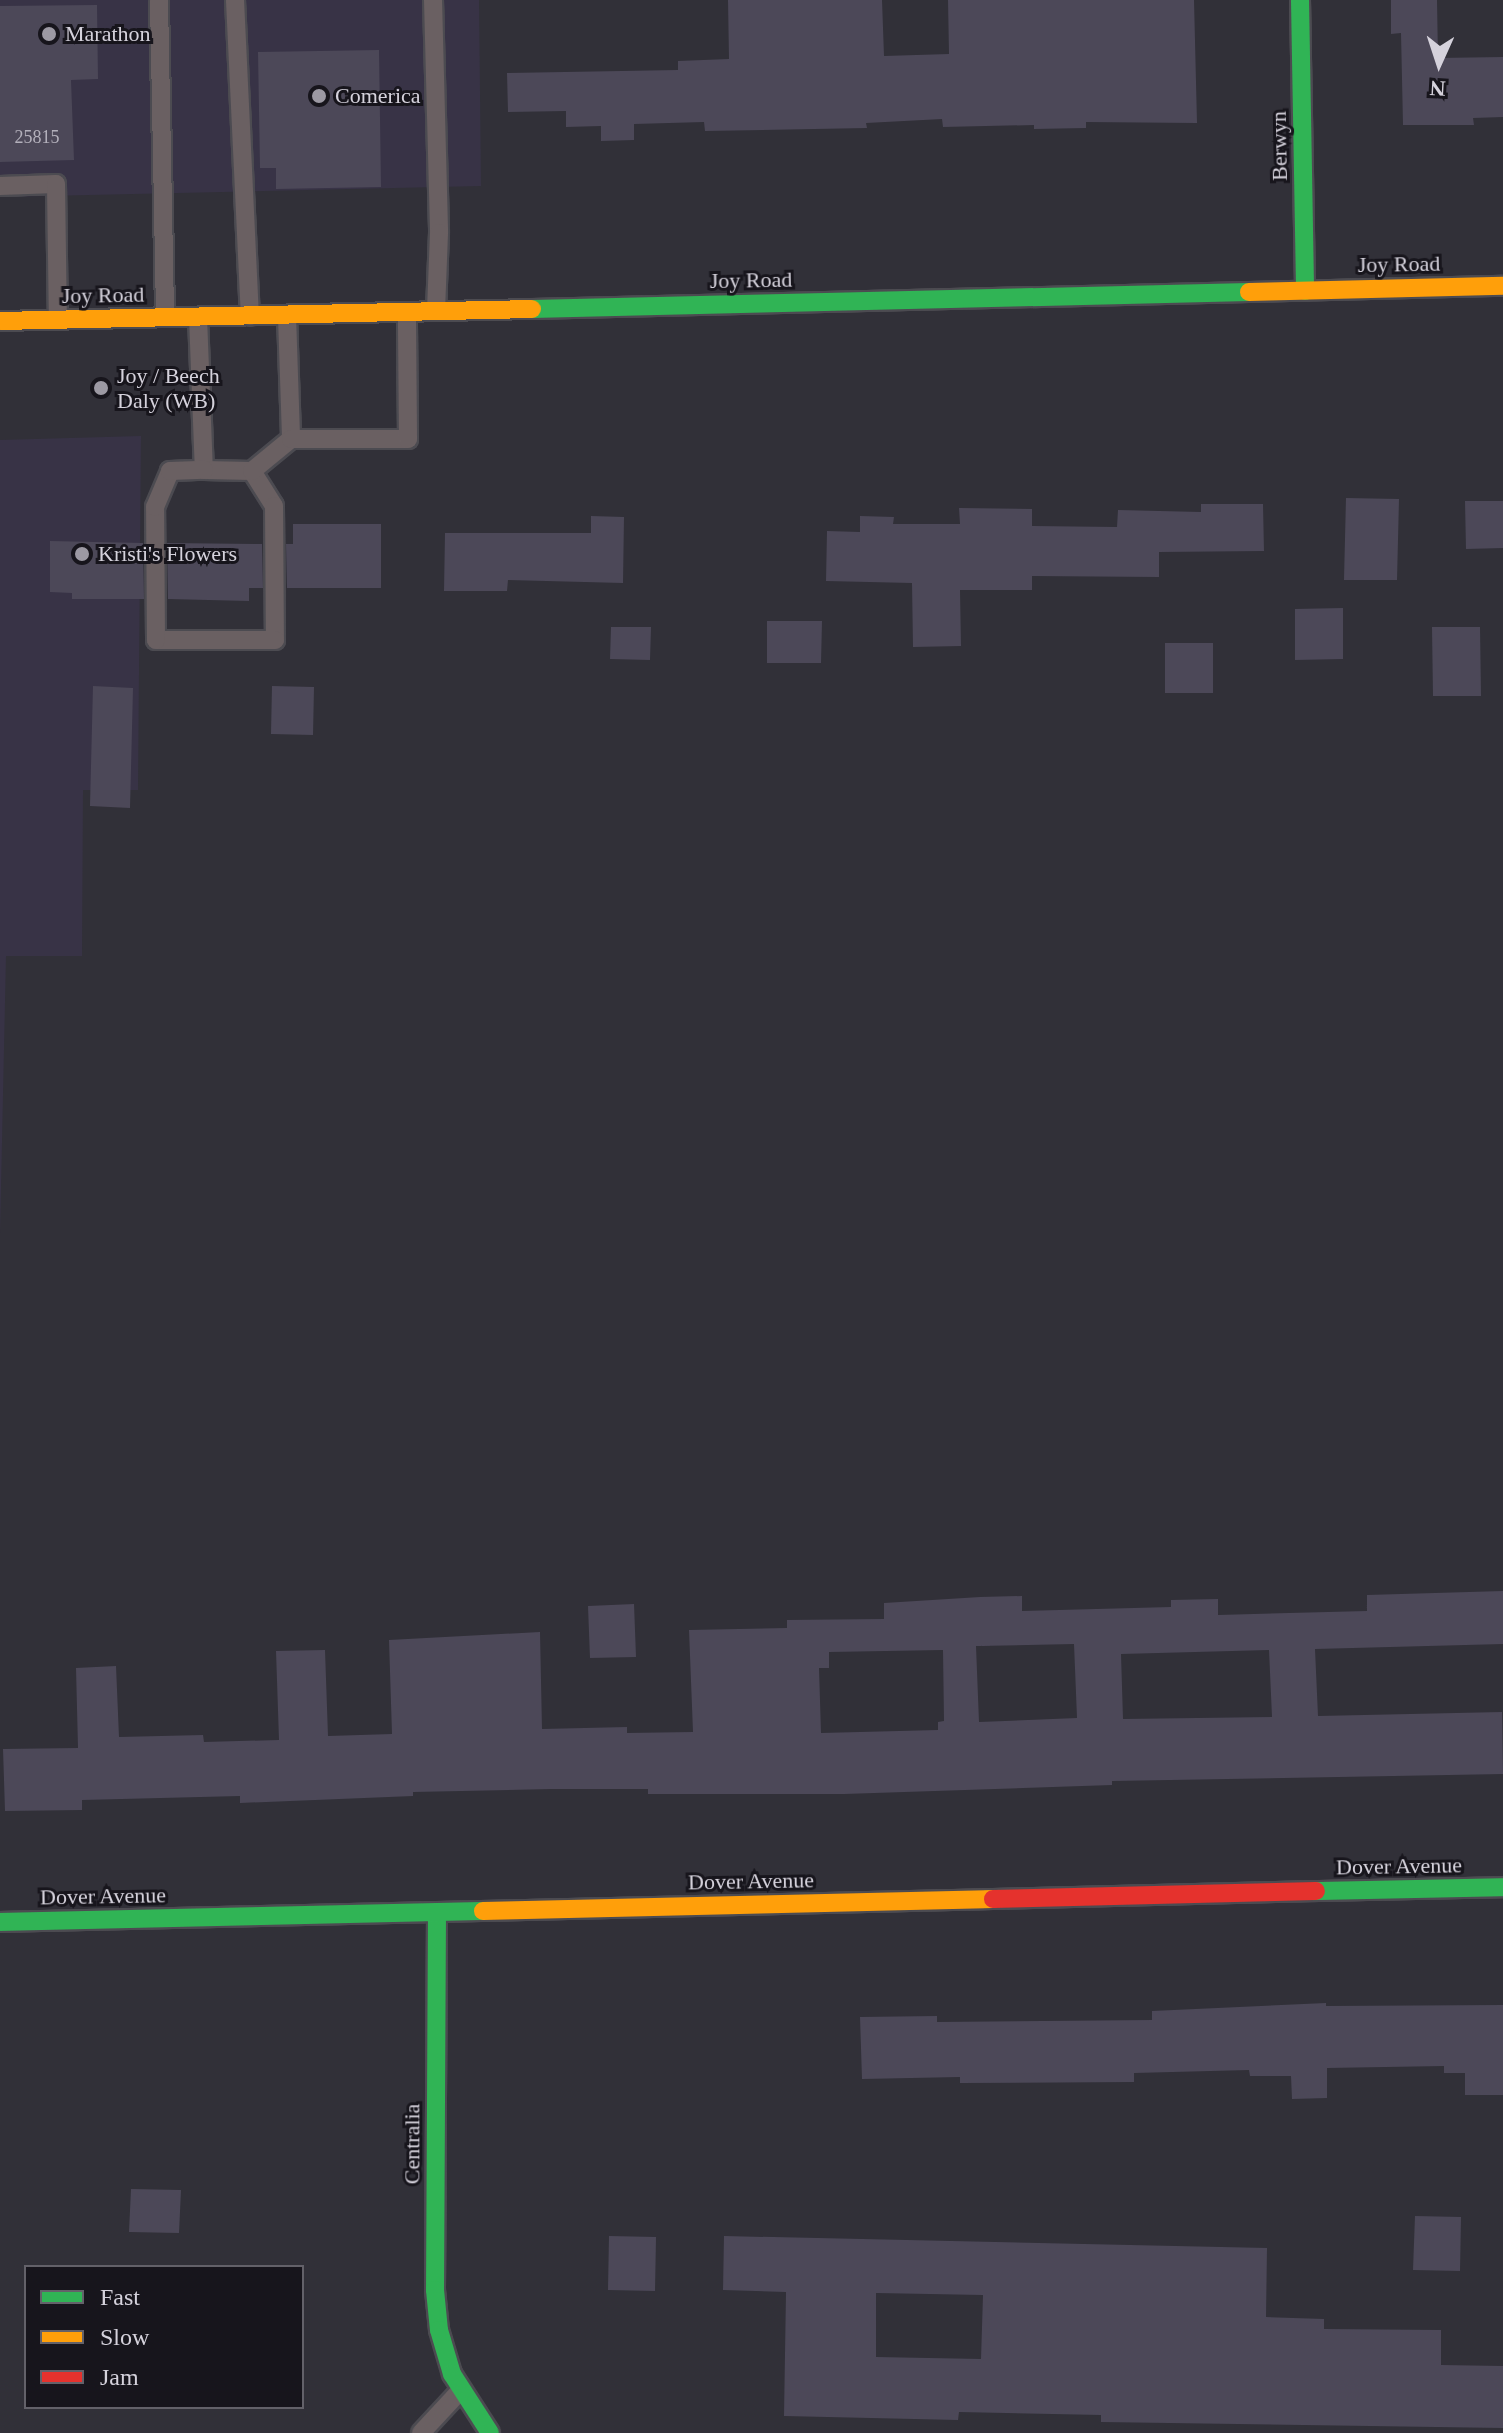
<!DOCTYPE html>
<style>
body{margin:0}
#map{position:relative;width:1503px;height:2433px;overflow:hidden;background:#313038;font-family:Georgia,serif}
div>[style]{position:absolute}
.built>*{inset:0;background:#383346}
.building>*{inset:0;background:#4c4858}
.roads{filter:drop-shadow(2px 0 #4c4b51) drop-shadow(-2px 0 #4c4b51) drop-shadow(0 2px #4c4b51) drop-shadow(0 -2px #4c4b51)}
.lane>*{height:18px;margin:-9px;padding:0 9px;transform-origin:9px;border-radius:9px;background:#6a6062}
.fast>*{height:18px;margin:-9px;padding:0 9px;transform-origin:9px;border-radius:9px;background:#30b455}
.slow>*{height:18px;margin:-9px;padding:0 9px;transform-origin:9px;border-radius:9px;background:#ff9f0a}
.jam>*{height:18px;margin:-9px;padding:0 9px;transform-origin:9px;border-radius:9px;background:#e5322d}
.dots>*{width:22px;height:22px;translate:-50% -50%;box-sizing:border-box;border:4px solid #17151c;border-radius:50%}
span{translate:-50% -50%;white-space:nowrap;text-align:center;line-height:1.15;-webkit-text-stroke:6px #17151c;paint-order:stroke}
.number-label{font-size:18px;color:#b3b0bb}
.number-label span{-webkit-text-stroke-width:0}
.poi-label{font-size:22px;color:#d5d2dc}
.left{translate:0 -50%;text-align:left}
.street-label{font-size:22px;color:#d5d2dc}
.legend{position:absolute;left:24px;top:2265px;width:280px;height:144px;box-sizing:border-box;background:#17151c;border:2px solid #636169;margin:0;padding:10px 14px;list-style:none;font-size:24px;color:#d5d2dc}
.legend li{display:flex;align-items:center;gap:16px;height:40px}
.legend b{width:40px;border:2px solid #636169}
.north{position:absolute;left:1399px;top:24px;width:80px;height:80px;-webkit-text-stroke:6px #17151c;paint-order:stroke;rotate:183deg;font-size:22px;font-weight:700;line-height:32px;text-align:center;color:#d5d2dc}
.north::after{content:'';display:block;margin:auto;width:28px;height:36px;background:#d5d2dc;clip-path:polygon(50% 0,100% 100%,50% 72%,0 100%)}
</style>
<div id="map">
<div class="built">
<i style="clip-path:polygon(0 0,479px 0,481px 186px,0 197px)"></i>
<i style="clip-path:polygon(141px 436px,138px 790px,83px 790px,82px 956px,6px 956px,0 1234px,0 440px)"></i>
</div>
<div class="building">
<i style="clip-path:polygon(728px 0,882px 0,884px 56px,949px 54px,948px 0,1194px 0,1197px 123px,1086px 122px,1086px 128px,1034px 129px,1034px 125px,943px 127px,942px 119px,866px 123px,867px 128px,705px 131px,704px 122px,634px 124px,634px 140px,601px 141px,601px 126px,566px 127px,566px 111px,508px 112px,507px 73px,678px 70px,678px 61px,729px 59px)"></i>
<i style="clip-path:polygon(1391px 0,1437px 0,1438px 58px,1503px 57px,1503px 117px,1473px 118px,1474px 125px,1403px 125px,1401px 33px,1391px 34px)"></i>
<i style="clip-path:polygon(97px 5px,98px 79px,71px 80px,74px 160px,0 162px,0 6px)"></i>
<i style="clip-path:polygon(379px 50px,381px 187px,276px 189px,276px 168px,260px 168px,258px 52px)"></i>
<i style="clip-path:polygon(1346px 498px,1399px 499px,1397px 580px,1344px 580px)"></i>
<i style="clip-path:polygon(1465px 501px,1503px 501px,1503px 548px,1466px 549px)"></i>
<i style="clip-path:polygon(1201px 504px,1263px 504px,1264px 551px,1159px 552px,1159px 577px,1032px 576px,1032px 590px,960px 590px,961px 646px,913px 647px,912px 583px,826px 581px,827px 531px,860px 532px,860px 516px,894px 517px,893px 524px,960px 524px,959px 508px,1032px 509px,1032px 526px,1117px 527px,1118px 510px,1201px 512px)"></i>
<i style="clip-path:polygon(591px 516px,624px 517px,623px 583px,508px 580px,507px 591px,444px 591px,445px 533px,591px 533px)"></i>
<i style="clip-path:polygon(293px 524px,381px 524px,381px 588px,287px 588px,286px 544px,293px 544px)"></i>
<i style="clip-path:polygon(50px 541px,143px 543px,144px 599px,72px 599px,72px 593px,50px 592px)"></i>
<i style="clip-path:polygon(167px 543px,262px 544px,263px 588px,249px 588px,249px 601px,168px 599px)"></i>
<i style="clip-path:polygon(1343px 608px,1343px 659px,1295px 660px,1295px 609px)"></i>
<i style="clip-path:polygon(767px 621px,822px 621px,821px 663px,767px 663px)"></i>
<i style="clip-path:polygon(611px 627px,651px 627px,650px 660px,610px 659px)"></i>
<i style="clip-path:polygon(1432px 627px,1480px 627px,1481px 696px,1433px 696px)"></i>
<i style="clip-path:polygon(1165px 643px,1213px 643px,1213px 693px,1165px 693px)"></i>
<i style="clip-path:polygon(93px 686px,133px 688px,130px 808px,90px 806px)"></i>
<i style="clip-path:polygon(272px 686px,314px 687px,313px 735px,271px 734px)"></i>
<i style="clip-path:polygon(evenodd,1503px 1591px,1503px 1644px,1315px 1649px,1318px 1716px,1502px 1712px,1503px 1774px,1112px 1781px,1112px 1785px,844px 1794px,648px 1794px,648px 1789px,551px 1789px,413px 1792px,413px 1796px,240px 1803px,240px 1796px,82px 1800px,82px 1810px,5px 1811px,3px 1749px,78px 1748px,76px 1668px,116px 1666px,119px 1737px,203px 1735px,204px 1742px,279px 1740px,276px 1651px,325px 1650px,328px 1736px,392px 1734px,389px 1640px,540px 1632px,542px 1729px,627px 1727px,627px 1733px,693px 1732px,689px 1630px,787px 1628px,787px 1620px,884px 1619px,884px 1603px,980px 1597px,1022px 1596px,1022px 1611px,1171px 1607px,1171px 1600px,1218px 1599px,1218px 1615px,1367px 1611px,1367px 1595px,1503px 1591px,1074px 1644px,1077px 1718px,979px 1722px,976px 1646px,1074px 1644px,1503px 1591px,943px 1650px,944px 1721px,938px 1722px,938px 1730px,821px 1733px,819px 1668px,829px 1668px,829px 1652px,943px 1650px,1503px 1591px,1269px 1650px,1272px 1717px,1123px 1719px,1121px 1654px,1269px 1650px)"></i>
<i style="clip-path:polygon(634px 1604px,636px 1657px,590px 1658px,588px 1606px)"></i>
<i style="clip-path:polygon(1326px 2003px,1326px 2006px,1503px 2005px,1503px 2095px,1465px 2095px,1465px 2073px,1444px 2073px,1444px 2066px,1327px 2068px,1327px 2098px,1292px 2099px,1291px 2076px,1250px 2076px,1249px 2070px,1134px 2073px,1134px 2082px,960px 2083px,960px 2077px,862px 2079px,860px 2017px,937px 2016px,937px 2022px,1152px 2020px,1152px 2011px)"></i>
<i style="clip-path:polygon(131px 2189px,181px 2190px,179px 2233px,129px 2232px)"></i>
<i style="clip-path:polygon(1415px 2216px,1461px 2217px,1460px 2271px,1413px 2270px)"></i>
<i style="clip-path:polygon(609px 2236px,656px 2237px,655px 2291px,608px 2290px)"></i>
<i style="clip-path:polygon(evenodd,724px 2236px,1267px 2248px,1266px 2317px,1324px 2319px,1324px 2329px,1441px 2330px,1441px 2365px,1503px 2366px,1503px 2428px,1101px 2422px,1101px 2415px,959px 2412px,958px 2420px,784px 2416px,786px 2292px,723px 2290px,724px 2236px,876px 2293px,983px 2295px,981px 2359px,876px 2357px,876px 2293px)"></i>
</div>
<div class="roads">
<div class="lane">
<i style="left:159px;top:0;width:317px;rotate:88.9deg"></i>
<i style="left:235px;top:0;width:316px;rotate:87.3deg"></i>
<i style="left:433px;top:0;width:233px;rotate:88.5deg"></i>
<i style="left:439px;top:233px;width:78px;rotate:92.2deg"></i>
<i style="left:0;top:186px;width:56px;rotate:-2deg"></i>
<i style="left:56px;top:184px;width:136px;rotate:89.2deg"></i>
<i style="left:287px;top:316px;width:123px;rotate:88.1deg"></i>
<i style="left:198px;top:317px;width:153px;rotate:87.8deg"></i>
<i style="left:204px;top:470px;width:48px;rotate:1.2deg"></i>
<i style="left:252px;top:471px;width:41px;rotate:57.8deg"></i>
<i style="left:274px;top:506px;width:134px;rotate:89.6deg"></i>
<i style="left:275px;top:640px;width:119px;rotate:180deg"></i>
<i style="left:156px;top:640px;width:133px;rotate:-90.4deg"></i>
<i style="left:155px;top:507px;width:39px;rotate:-67deg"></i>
<i style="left:170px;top:471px;width:34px;rotate:-2deg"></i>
<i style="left:252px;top:471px;width:50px;rotate:-39.4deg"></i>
<i style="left:291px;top:439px;width:117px"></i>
<i style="left:408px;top:439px;width:127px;rotate:-90.5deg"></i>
<i style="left:421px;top:2433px;width:59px;rotate:-47.1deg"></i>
</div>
<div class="fast">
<i style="left:1300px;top:0;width:291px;rotate:89deg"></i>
<i style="left:532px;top:309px;width:717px;rotate:-1.36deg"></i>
<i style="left:1316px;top:1891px;width:187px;rotate:-1.2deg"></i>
<i style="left:437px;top:1912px;width:378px;rotate:90.3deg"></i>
<i style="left:435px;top:2290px;width:40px;rotate:84.3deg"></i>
<i style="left:439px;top:2330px;width:46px;rotate:73.5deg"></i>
<i style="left:452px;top:2374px;width:70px;rotate:57.2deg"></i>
<i style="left:0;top:1922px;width:483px;rotate:-1.3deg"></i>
</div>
<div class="slow">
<i style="left:1249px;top:292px;width:254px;rotate:-1.4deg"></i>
<i style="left:0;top:321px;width:532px;rotate:-1.29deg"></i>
<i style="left:483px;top:1911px;width:510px;rotate:-1.35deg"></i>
</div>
<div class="jam">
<i style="left:993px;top:1899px;width:323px;rotate:-1.4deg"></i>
</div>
</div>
<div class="dots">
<i style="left:49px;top:34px;background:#9c99a3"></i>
<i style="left:319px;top:96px;background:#9c99a3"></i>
<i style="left:101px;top:388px;background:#9c99a3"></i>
<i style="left:82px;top:554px;background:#9c99a3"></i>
</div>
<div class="number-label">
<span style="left:37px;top:137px">25815</span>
</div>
<div class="poi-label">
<span class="left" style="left:65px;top:34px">Marathon</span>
<span class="left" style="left:335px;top:96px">Comerica</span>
<span class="left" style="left:117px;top:388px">Joy / Beech<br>Daly (WB)</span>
<span class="left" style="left:98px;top:554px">Kristi's Flowers</span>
</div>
<div class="street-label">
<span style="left:1279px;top:146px;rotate:-91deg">Berwyn</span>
<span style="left:1399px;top:264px;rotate:-1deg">Joy Road</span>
<span style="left:751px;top:280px;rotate:-1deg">Joy Road</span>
<span style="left:103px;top:295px;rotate:-1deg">Joy Road</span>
<span style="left:1399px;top:1866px;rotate:-1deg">Dover Avenue</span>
<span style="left:751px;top:1881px;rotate:-1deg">Dover Avenue</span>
<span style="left:103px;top:1896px;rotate:-1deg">Dover Avenue</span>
<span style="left:412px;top:2144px;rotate:-90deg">Centralia</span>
</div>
<ul class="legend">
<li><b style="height:10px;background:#30b455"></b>Fast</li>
<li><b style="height:10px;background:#ff9f0a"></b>Slow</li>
<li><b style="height:10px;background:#e5322d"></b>Jam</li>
</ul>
<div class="north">N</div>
</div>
